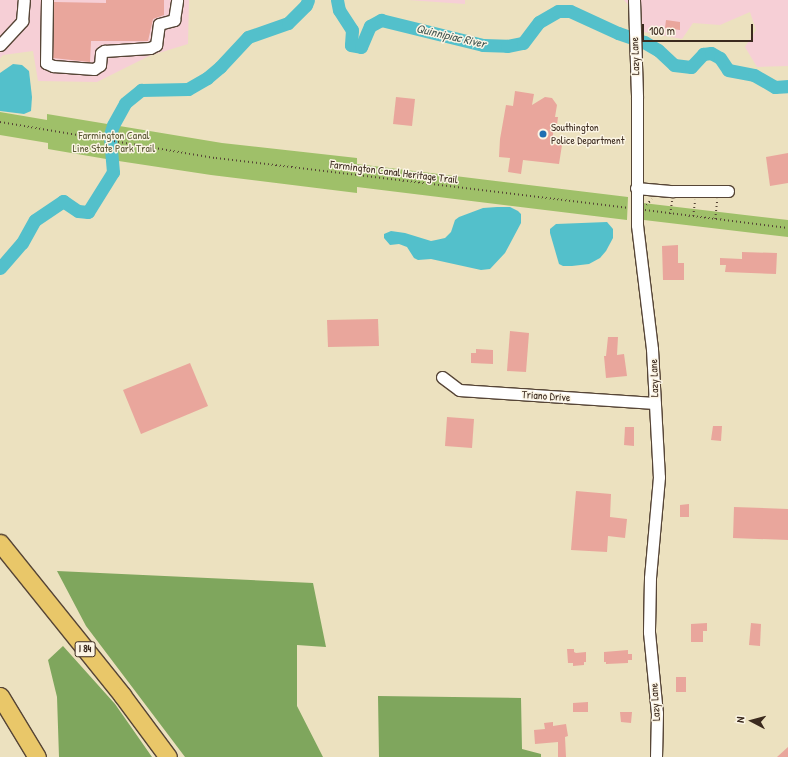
<!DOCTYPE html>
<style>
body{margin:0}
#map{position:relative;width:788px;height:757px;overflow:hidden;background:#ece1bf;font-family:"Patrick Hand",sans-serif}
div>[style]{position:absolute}
.built>*{inset:0;background:#f6cfd6}
.green>*{inset:0;background:#9fc069}
.forest>*{inset:0;background:#7fa65d}
.water>*{inset:0;background:#53c0cb}
.river>*{height:13px;margin:-6.5px;padding:0 6.5px;transform-origin:6.5px;border-radius:6.5px;background:#53c0cb}
.building>*{inset:0;background:#e9a69c}
.path>*{height:1.5px;margin-top:-0.75px;transform-origin:0;background:repeating-linear-gradient(90deg,#564536 0 1px,transparent 0 4px)}
.roads{filter:drop-shadow(1px 0 #564536) drop-shadow(-1px 0 #564536) drop-shadow(0 1px #564536) drop-shadow(0 -1px #564536)}
.minor>*{height:11px;margin:-5.5px;padding:0 5.5px;transform-origin:5.5px;border-radius:5.5px;background:#fff}
.highway>*{height:17px;margin:-8.5px;padding:0 8.5px;transform-origin:8.5px;border-radius:8.5px;background:#e9c769}
.dots>*{width:11px;height:11px;translate:-50% -50%;box-sizing:border-box;border:2px solid #fcf5e5;border-radius:50%}
span{translate:-50% -50%;white-space:nowrap;text-align:center;line-height:1.15;-webkit-text-stroke:3px #fcf5e5;paint-order:stroke}
.shield-label span{padding:1px 3px;background:#fcf5e5;border:1px solid;border-radius:3px;-webkit-text-stroke-width:0}
.shield-label{font-size:10px;color:#3b2a1e;font-weight:700}
.street-label{font-size:11px;color:#3b2a1e}
.poi-label{font-size:11px;color:#3b2a1e}
.left{translate:0 -50%;text-align:left}
.park-label{font-size:11px;color:#595734}
.water-label{font-size:12px;color:#425752;font-style:italic}
.north{position:absolute;left:732px;top:701px;width:40px;height:40px;-webkit-text-stroke:3px #fcf5e5;paint-order:stroke;rotate:276deg;font-size:11px;font-weight:700;line-height:16px;text-align:center;color:#3b2a1e}
.north::after{content:'';display:block;margin:auto;width:14px;height:18px;background:#3b2a1e;clip-path:polygon(50% 0,100% 100%,50% 72%,0 100%)}
.scale{position:absolute;left:642px;top:24px;width:111px;height:18px;box-sizing:border-box;border:2px solid #3b2a1e;border-top:0;padding-left:5px;font-size:12px;line-height:14px;white-space:nowrap;color:#3b2a1e;-webkit-text-stroke:3px #fcf5e5;paint-order:stroke}
</style>
<div id="map">
<div class="built">
<i style="clip-path:polygon(0 0,189px 0,188px 44px,149px 56px,97px 82px,38px 81px,33px 51px,3px 55px,0 58px)"></i>
<i style="clip-path:polygon(408px 0,465px 0,465px 4px)"></i>
<i style="clip-path:polygon(624px 0,788px 0,788px 66px,757px 67px,745px 47px,756px 30px,750px 12px,720px 25px,693px 23px,682px 39px,639px 31px,642px 20px)"></i>
</div>
<div class="green">
<i style="clip-path:polygon(0 112px,47px 120px,47px 114px,222px 143px,357px 158px,357px 164px,628px 197px,627px 220px,357px 187px,357px 193px,211px 175px,112px 160px,48px 149px,48px 143px,0 135px)"></i>
<i style="clip-path:polygon(643px 203px,788px 220px,788px 237px,644px 220px)"></i>
</div>
<div class="forest">
<i style="clip-path:polygon(57px 571px,313px 583px,326px 647px,297px 645px,297px 706px,323px 757px,185px 757px,86px 626px)"></i>
<i style="clip-path:polygon(63px 646px,115px 704px,152px 757px,59px 757px,57px 697px,48px 660px)"></i>
<i style="clip-path:polygon(378px 696px,521px 698px,522px 749px,541px 754px,541px 757px,379px 757px)"></i>
</div>
<div class="water">
<i style="clip-path:polygon(13px 64px,22px 65px,29px 71px,32px 97px,31px 111px,24px 114px,0 111px,0 73px)"></i>
<i style="clip-path:polygon(497px 207px,510px 207px,518px 211px,521px 214px,521px 223px,505px 253px,490px 269px,481px 270px,431px 259px,418px 260px,414px 258px,407px 247px,399px 244px,390px 245px,384px 238px,384px 234px,391px 231px,405px 233px,431px 241px,436px 240px,445px 238px,451px 232px,455px 220px,459px 217px,483px 208px)"></i>
<i style="clip-path:polygon(607px 222px,613px 229px,613px 238px,606px 251px,600px 258px,589px 264px,572px 266px,563px 266px,559px 264px,550px 233px,550px 229px,556px 224px)"></i>
</div>
<div class="river">
<i style="left:337px;top:0;width:10px;rotate:79deg"></i>
<i style="left:339px;top:10px;width:24px;rotate:57deg"></i>
<i style="left:352px;top:30px;width:15px;rotate:94deg"></i>
<i style="left:351px;top:45px;width:10px;rotate:11deg"></i>
<i style="left:361px;top:47px;width:23px;rotate:-67deg"></i>
<i style="left:370px;top:26px;width:13px;rotate:-29deg"></i>
<i style="left:381px;top:20px;width:105px;rotate:13.8deg"></i>
<i style="left:483px;top:45px;width:24px;rotate:2deg"></i>
<i style="left:507px;top:46px;width:16px;rotate:-11deg"></i>
<i style="left:523px;top:43px;width:26px;rotate:-53deg"></i>
<i style="left:539px;top:22px;width:22px;rotate:-30deg"></i>
<i style="left:558px;top:11px;width:12px"></i>
<i style="left:570px;top:11px;width:53px;rotate:24.6deg"></i>
<i style="left:618px;top:33px;width:28px;rotate:19deg"></i>
<i style="left:644px;top:42px;width:16px;rotate:30deg"></i>
<i style="left:658px;top:50px;width:22px;rotate:43deg"></i>
<i style="left:674px;top:65px;width:17px;rotate:7deg"></i>
<i style="left:691px;top:67px;width:18px;rotate:-47deg"></i>
<i style="left:703px;top:54px;width:8px;rotate:-7deg"></i>
<i style="left:711px;top:53px;width:10px;rotate:29deg"></i>
<i style="left:720px;top:58px;width:14px;rotate:56deg"></i>
<i style="left:728px;top:70px;width:26px;rotate:11deg"></i>
<i style="left:754px;top:75px;width:24px;rotate:30deg"></i>
<i style="left:775px;top:87px;width:13px;rotate:-4deg"></i>
<i style="left:0;top:268px;width:33px;rotate:-49deg"></i>
<i style="left:22px;top:243px;width:26px;rotate:-61deg"></i>
<i style="left:35px;top:220px;width:34px;rotate:-34deg"></i>
<i style="left:63px;top:201px;width:18px;rotate:34deg"></i>
<i style="left:78px;top:211px;width:10px;rotate:6deg"></i>
<i style="left:88px;top:212px;width:47px;rotate:-58deg"></i>
<i style="left:113px;top:172px;width:37px;rotate:-95deg"></i>
<i style="left:110px;top:135px;width:10px;rotate:-73deg"></i>
<i style="left:113px;top:125px;width:25px;rotate:-61deg"></i>
<i style="left:125px;top:103px;width:21px;rotate:-39deg"></i>
<i style="left:141px;top:90px;width:47px;rotate:-1.2deg"></i>
<i style="left:188px;top:89px;width:22px;rotate:-30deg"></i>
<i style="left:207px;top:78px;width:17px;rotate:-40deg"></i>
<i style="left:220px;top:67px;width:41px;rotate:-47deg"></i>
<i style="left:248px;top:37px;width:42px;rotate:-19.3deg"></i>
<i style="left:288px;top:23px;width:25px;rotate:-45deg"></i>
<i style="left:306px;top:5px;width:5px;rotate:-68deg"></i>
</div>
<div class="building">
<i style="clip-path:polygon(106px 0,164px 0,164px 15px,153px 19px,148px 41px,91px 41px,90px 62px,53px 58px,54px 2px,106px 3px)"></i>
<i style="clip-path:polygon(666px 20px,680px 22px,680px 30px,665px 28px)"></i>
<i style="clip-path:polygon(515px 91px,534px 94px,532px 105px,545px 97px,552px 98px,557px 105px,555px 117px,558px 117px,557px 125px,554px 125px,552px 144px,562px 145px,559px 164px,523px 160px,521px 174px,508px 172px,510px 158px,499px 157px,500px 139px,506px 105px,513px 106px)"></i>
<i style="clip-path:polygon(396px 97px,415px 99px,412px 126px,393px 124px)"></i>
<i style="clip-path:polygon(788px 153px,788px 183px,770px 186px,766px 157px)"></i>
<i style="clip-path:polygon(678px 245px,678px 263px,684px 263px,684px 280px,663px 280px,662px 246px)"></i>
<i style="clip-path:polygon(742px 252px,777px 253px,776px 274px,725px 272px,726px 265px,720px 265px,720px 258px,742px 259px)"></i>
<i style="clip-path:polygon(378px 319px,379px 346px,328px 347px,327px 320px)"></i>
<i style="clip-path:polygon(510px 331px,529px 333px,526px 372px,507px 371px)"></i>
<i style="clip-path:polygon(608px 337px,618px 337px,617px 355px,624px 354px,627px 376px,606px 378px,604px 356px,606px 356px)"></i>
<i style="clip-path:polygon(476px 349px,493px 350px,493px 364px,471px 363px,471px 353px,476px 353px)"></i>
<i style="clip-path:polygon(190px 363px,208px 406px,141px 434px,123px 390px)"></i>
<i style="clip-path:polygon(447px 417px,474px 419px,472px 448px,445px 446px)"></i>
<i style="clip-path:polygon(713px 426px,722px 426px,721px 441px,711px 440px)"></i>
<i style="clip-path:polygon(625px 427px,634px 427px,634px 446px,624px 445px)"></i>
<i style="clip-path:polygon(576px 491px,611px 494px,610px 517px,627px 519px,625px 538px,608px 536px,607px 552px,571px 550px)"></i>
<i style="clip-path:polygon(689px 504px,689px 517px,680px 517px,680px 505px)"></i>
<i style="clip-path:polygon(734px 507px,788px 509px,788px 540px,733px 538px)"></i>
<i style="clip-path:polygon(707px 623px,707px 631px,703px 631px,703px 642px,691px 642px,691px 624px)"></i>
<i style="clip-path:polygon(751px 623px,761px 624px,760px 646px,749px 645px)"></i>
<i style="clip-path:polygon(567px 649px,574px 649px,574px 652px,576px 653px,586px 652px,586px 662px,584px 662px,584px 665px,573px 666px,573px 663px,568px 663px)"></i>
<i style="clip-path:polygon(628px 650px,628px 654px,632px 654px,632px 660px,628px 660px,628px 663px,606px 664px,606px 662px,604px 662px,604px 652px)"></i>
<i style="clip-path:polygon(676px 677px,686px 677px,686px 692px,676px 692px)"></i>
<i style="clip-path:polygon(588px 702px,588px 712px,573px 712px,573px 703px)"></i>
<i style="clip-path:polygon(620px 712px,632px 712px,631px 723px,621px 722px)"></i>
<i style="clip-path:polygon(553px 722px,553px 726px,566px 724px,568px 736px,565px 737px,566px 757px,558px 757px,558px 742px,535px 744px,534px 730px,545px 729px,544px 723px)"></i>
<i style="clip-path:polygon(788px 747px,788px 757px,777px 757px)"></i>
</div>
<div class="path">
<i style="left:0;top:122px;width:219px;rotate:9.5deg"></i>
<i style="left:216px;top:158px;width:414px;rotate:6.9deg"></i>
<i style="left:646px;top:205px;width:8px;rotate:-45deg"></i>
<i style="left:645px;top:210px;width:144px;rotate:7.2deg"></i>
<i style="left:670px;top:214px;width:14px;rotate:-82deg"></i>
<i style="left:693px;top:216px;width:16px;rotate:-83deg"></i>
<i style="left:715px;top:219px;width:20px;rotate:-84deg"></i>
</div>
<div class="roads">
<div class="minor">
<i style="left:47px;top:0;width:63px;rotate:90.9deg"></i>
<i style="left:46px;top:63px;width:8px;rotate:23deg"></i>
<i style="left:53px;top:66px;width:41px;rotate:4.2deg"></i>
<i style="left:94px;top:69px;width:7px;rotate:-34deg"></i>
<i style="left:100px;top:65px;width:12px;rotate:-85deg"></i>
<i style="left:101px;top:53px;width:4px;rotate:-34deg"></i>
<i style="left:104px;top:51px;width:46px;rotate:-3.7deg"></i>
<i style="left:150px;top:48px;width:7px;rotate:-27deg"></i>
<i style="left:156px;top:45px;width:21px;rotate:-82deg"></i>
<i style="left:159px;top:24px;width:16px;rotate:-15deg"></i>
<i style="left:174px;top:20px;width:20px;rotate:-81deg"></i>
<i style="left:634px;top:0;width:98px;rotate:88.2deg"></i>
<i style="left:637px;top:98px;width:127px;rotate:90deg"></i>
<i style="left:637px;top:225px;width:125px;rotate:83.1deg"></i>
<i style="left:652px;top:349px;width:128px;rotate:86.9deg"></i>
<i style="left:659px;top:477px;width:101px;rotate:95.1deg"></i>
<i style="left:650px;top:578px;width:54px;rotate:91.1deg"></i>
<i style="left:649px;top:632px;width:81px;rotate:84.4deg"></i>
<i style="left:657px;top:713px;width:44px;rotate:91.3deg"></i>
<i style="left:0;top:45px;width:33px;rotate:-47deg"></i>
<i style="left:22px;top:21px;width:21px;rotate:-85deg"></i>
<i style="left:636px;top:188px;width:37px;rotate:5deg"></i>
<i style="left:673px;top:191px;width:55px"></i>
<i style="left:442px;top:377px;width:21px;rotate:37deg"></i>
<i style="left:459px;top:390px;width:196px;rotate:3.8deg"></i>
</div>
<div class="highway">
<i style="left:0;top:543px;width:195px;rotate:51.2deg"></i>
<i style="left:122px;top:695px;width:77px;rotate:53.4deg"></i>
<i style="left:0;top:696px;width:71px;rotate:58.8deg"></i>
</div>
</div>
<div class="dots">
<i style="left:543px;top:134px;background:#1f6fb2"></i>
</div>
<div class="shield-label">
<span style="left:85px;top:649px">I 84</span>
</div>
<div class="street-label">
<span style="left:635px;top:56px;rotate:-92deg">Lazy Lane</span>
<span style="left:394px;top:172px;rotate:7deg">Farmington Canal Heritage Trail</span>
<span style="left:654px;top:378px;rotate:-92deg">Lazy Lane</span>
<span style="left:546px;top:396px;rotate:4deg">Triano Drive</span>
<span style="left:655px;top:702px;rotate:-94deg">Lazy Lane</span>
</div>
<div class="poi-label">
<span class="left" style="left:551px;top:134px">Southington<br>Police Department</span>
</div>
<div class="park-label">
<span style="left:114px;top:142px">Farmington Canal<br>Line State Park Trail</span>
</div>
<div class="water-label">
<span style="left:451px;top:36px;rotate:13deg">Quinnipiac River</span>
</div>
<div class="north">N</div>
<div class="scale">100 m</div>
</div>
